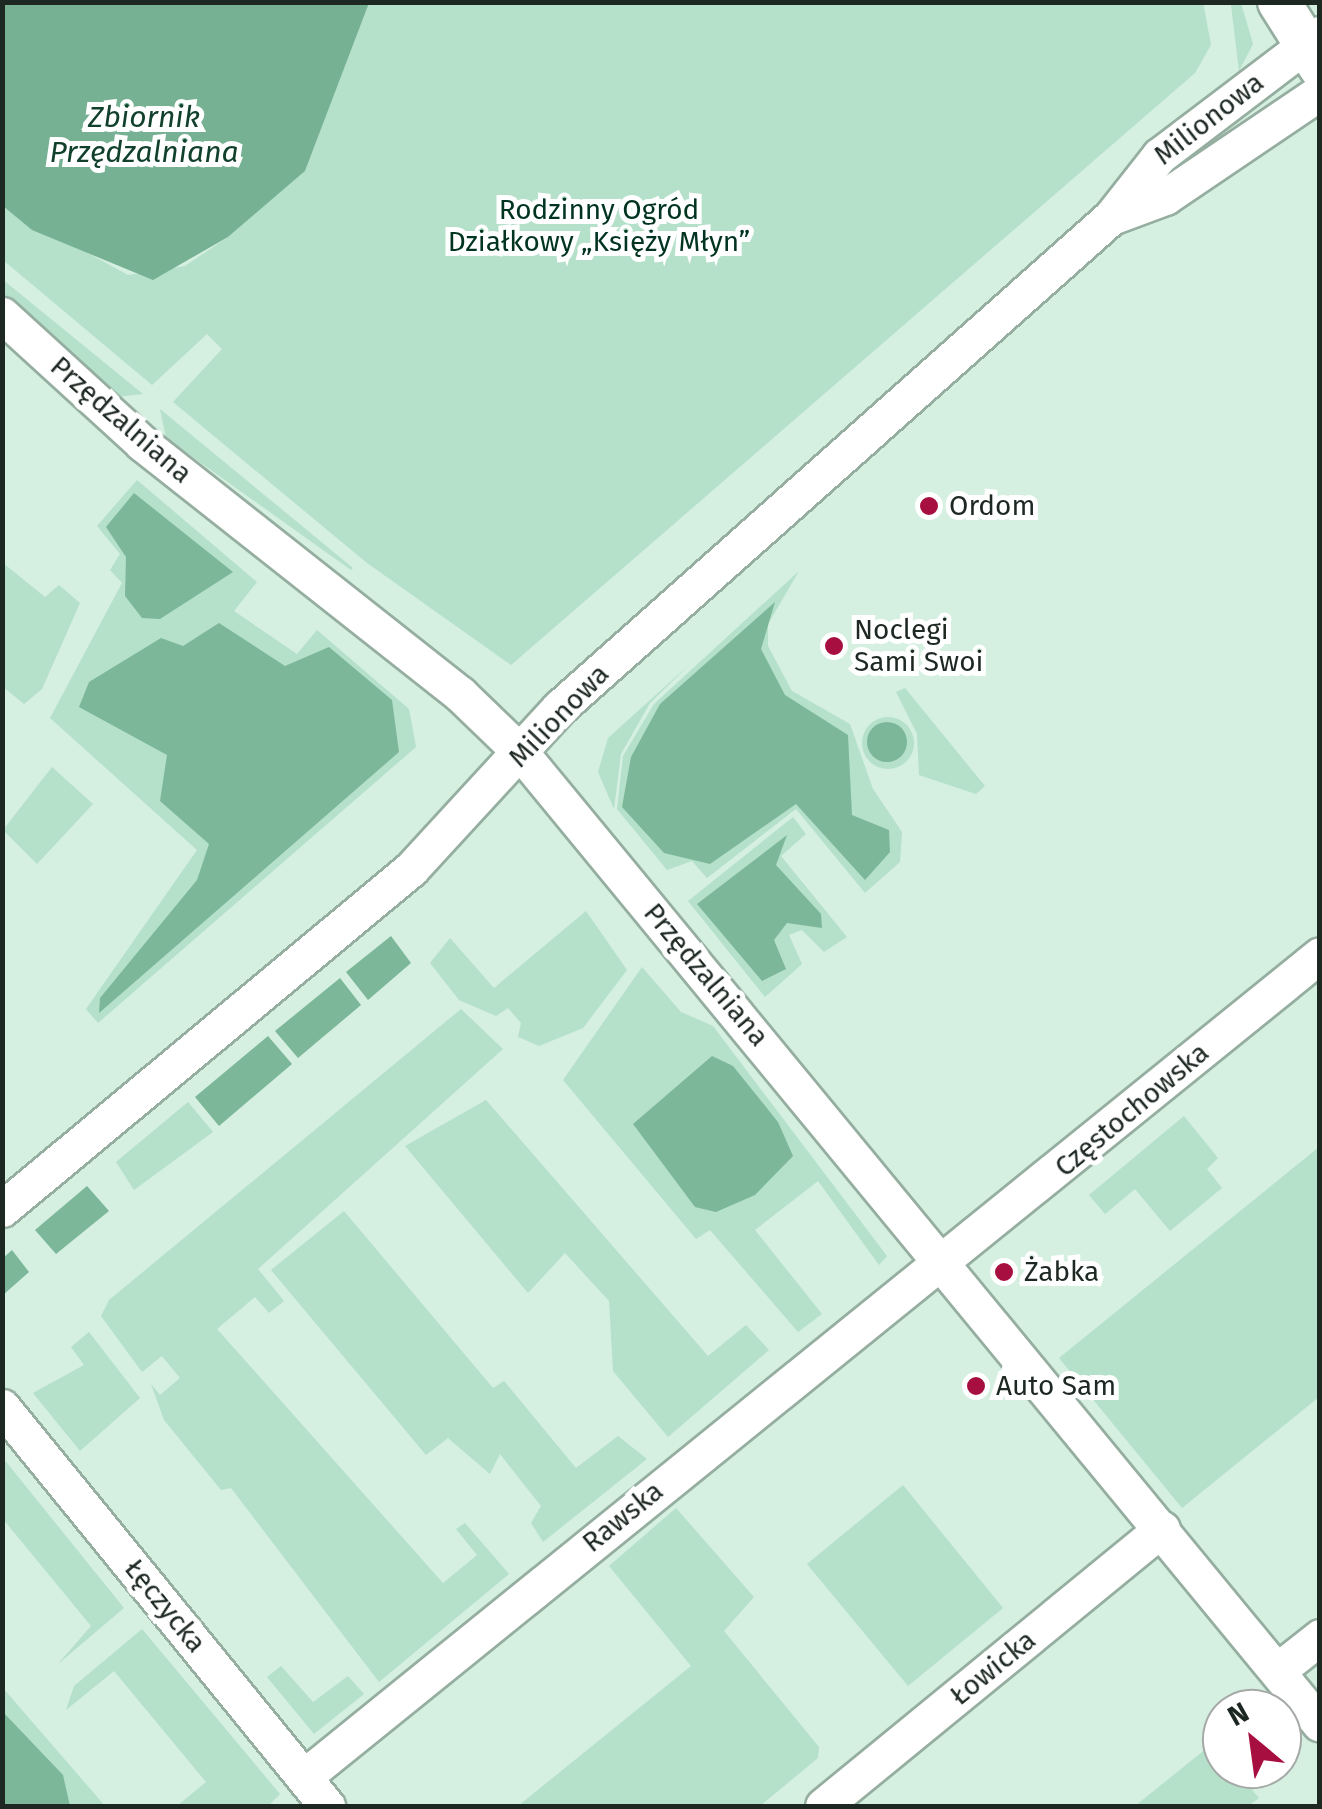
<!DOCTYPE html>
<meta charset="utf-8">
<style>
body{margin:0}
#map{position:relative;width:1322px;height:1809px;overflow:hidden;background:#d5efe0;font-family:"Fira Sans",sans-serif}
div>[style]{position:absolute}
.green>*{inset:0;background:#b5e0c9}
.round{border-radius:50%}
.forest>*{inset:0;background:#7cb799}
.water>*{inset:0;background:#76b193}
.roads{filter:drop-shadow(2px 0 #95aea0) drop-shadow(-2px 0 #95aea0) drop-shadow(0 2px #95aea0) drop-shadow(0 -2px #95aea0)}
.minor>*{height:35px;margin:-17.5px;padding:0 17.5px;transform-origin:17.5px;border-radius:17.5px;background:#fff}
.major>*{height:42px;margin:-21px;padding:0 21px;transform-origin:21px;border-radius:21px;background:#fff}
.dots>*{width:28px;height:28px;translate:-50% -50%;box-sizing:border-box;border:5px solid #fff;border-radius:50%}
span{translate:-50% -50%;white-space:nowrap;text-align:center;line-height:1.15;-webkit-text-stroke:10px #fff;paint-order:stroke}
.street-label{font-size:28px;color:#1e2822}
.park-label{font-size:28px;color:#003420}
.poi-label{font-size:28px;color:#1e2822}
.left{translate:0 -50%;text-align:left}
.water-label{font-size:30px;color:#11412c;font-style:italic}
.frame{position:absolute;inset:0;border:5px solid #1e2822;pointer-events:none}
.north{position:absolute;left:1202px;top:1689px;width:100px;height:100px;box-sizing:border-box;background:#fff;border:2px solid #a5a9a7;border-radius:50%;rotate:331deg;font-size:28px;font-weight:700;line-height:40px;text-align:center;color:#1e2822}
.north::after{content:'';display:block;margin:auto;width:35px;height:45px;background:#a70f40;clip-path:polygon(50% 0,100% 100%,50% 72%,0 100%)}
</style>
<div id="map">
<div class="green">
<i style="clip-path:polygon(1203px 2px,1211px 45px,1195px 73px,511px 665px,367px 563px,173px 402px,222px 349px,207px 334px,152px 385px,3px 260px,2px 206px,128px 275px,185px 266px,228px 237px,305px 171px,369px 3px)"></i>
<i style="clip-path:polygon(1241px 3px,1253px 44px,1239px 71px,1231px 5px)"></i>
<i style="clip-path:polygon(2px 279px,143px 394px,116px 397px,3px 293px)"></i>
<i style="clip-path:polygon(160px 409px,353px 568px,351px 570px,166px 438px)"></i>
<i style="clip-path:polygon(137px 480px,257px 582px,234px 611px,297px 654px,317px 630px,409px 709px,416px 747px,98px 1023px,86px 1009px,197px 850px,50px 718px,122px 583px,110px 570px,120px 554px,97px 526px)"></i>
<i style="clip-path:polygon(3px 563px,45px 597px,59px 585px,80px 603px,42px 689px,24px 704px,3px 687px)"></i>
<i style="clip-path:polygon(799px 571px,768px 624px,768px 646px,792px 691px,850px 724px,873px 789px,902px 832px,900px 862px,865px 893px,796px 809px,707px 878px,692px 861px,667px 870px,617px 809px,623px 756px,654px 704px)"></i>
<i style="clip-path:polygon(690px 664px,650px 703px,621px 754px,614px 809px,598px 772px,608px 738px)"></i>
<i style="clip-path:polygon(905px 688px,985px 786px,976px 794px,919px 775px,917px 734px,896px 692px)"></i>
<i class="round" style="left:862px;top:717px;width:52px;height:52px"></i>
<i style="clip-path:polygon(52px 767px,93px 804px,37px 864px,3px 830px)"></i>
<i style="clip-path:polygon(793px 817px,806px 834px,781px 856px,847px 937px,824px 952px,802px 930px,789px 935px,802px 964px,765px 997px,688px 901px)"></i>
<i style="clip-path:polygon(586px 911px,627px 970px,583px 1028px,539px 1046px,518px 1037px,521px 1023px,508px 1008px,496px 1016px,459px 1000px,430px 963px,450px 938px,494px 988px)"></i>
<i style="clip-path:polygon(642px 967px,681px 1012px,713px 1026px,887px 1256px,879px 1265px,818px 1181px,755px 1230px,822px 1314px,798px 1332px,710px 1230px,696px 1239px,563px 1080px)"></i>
<i style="clip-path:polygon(461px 1009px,503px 1049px,258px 1269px,284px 1301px,269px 1313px,255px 1297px,217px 1329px,443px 1583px,477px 1555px,456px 1529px,465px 1523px,509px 1574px,379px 1682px,231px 1488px,221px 1490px,164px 1420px,151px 1384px,160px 1395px,180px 1378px,162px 1356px,142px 1372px,101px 1316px,109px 1300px)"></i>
<i style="clip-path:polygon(486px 1100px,708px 1356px,746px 1325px,769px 1350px,668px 1437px,613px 1371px,609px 1301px,565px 1253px,528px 1293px,405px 1146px)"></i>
<i style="clip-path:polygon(188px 1102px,213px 1132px,134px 1190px,116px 1162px)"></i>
<i style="clip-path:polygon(1184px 1116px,1218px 1158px,1207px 1169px,1222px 1188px,1170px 1231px,1135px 1189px,1105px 1214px,1089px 1195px)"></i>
<i style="clip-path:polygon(1319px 1147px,1319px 1397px,1182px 1508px,1059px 1358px)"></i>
<i style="clip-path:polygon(344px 1211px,493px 1388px,504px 1381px,576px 1468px,618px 1436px,647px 1459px,543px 1542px,531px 1523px,541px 1506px,500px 1454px,490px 1474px,448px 1438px,426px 1455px,271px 1270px)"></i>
<i style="clip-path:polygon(89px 1332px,140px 1398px,80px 1451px,33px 1393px,84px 1365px,71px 1347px)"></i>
<i style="clip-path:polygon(3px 1458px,124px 1608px,58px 1664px,91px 1626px,3px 1519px)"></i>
<i style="clip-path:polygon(903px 1485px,1003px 1608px,908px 1686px,807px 1564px)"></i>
<i style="clip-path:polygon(676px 1508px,754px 1597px,724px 1631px,819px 1747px,818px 1758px,760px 1806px,518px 1806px,691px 1666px,609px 1566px)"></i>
<i style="clip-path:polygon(142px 1629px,280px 1794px,268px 1806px,177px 1806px,206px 1782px,114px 1671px,66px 1710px,74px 1686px)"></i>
<i style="clip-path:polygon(281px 1666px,313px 1702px,348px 1676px,364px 1694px,314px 1734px,267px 1677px)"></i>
<i style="clip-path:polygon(3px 1688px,105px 1806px,3px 1806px)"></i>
<i style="clip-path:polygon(1212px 1744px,1222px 1769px,1234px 1769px,1259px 1798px,1248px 1806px,1135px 1806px)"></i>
</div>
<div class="forest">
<i style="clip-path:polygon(134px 493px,233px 572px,160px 619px,142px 618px,125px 596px,126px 557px,106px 527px)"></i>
<i style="clip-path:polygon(775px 602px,761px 649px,785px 695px,848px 735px,852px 815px,889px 830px,890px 852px,865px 880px,796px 804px,710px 864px,664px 853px,622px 807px,631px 757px,660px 704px)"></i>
<i style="clip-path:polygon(219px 623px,285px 666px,329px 647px,392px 700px,399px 752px,99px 1013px,100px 998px,197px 880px,209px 844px,160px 801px,167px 755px,79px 707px,89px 682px,161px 638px,183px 646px)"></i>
<i class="round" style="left:867px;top:722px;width:40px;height:40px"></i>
<i style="clip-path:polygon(787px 835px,776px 865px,821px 914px,822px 928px,787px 923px,774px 940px,786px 969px,762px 981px,697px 904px)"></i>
<i style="clip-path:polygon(391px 936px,411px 963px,368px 1000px,346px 972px)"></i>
<i style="clip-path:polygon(340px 978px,361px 1005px,298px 1058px,275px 1031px)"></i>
<i style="clip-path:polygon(268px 1036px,292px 1064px,219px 1126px,195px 1097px)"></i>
<i style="clip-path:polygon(712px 1056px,733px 1066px,778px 1122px,793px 1156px,755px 1195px,716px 1212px,695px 1207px,633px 1124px)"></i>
<i style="clip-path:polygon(87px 1186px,109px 1211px,56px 1254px,35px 1230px)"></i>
<i style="clip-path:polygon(12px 1250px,29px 1272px,3px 1295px,3px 1258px)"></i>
<i style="clip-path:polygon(2px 1711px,63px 1775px,70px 1806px,3px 1806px)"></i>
</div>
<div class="water">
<i style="clip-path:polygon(2px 3px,3px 2px,369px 3px,305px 171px,228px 237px,153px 280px,32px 230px,3px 206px)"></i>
</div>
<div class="roads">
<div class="minor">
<i style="left:1111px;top:217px;width:58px;rotate:-20.3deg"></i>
<i style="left:1165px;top:197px;width:187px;rotate:-34.1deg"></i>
<i style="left:2px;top:315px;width:190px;rotate:42.4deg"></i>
<i style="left:142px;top:443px;width:405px;rotate:38.3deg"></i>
<i style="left:460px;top:694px;width:85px;rotate:44deg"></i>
<i style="left:521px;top:753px;width:1257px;rotate:50.55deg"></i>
<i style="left:2px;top:1209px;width:532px;rotate:-39.74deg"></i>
<i style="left:411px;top:869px;width:219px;rotate:-47.4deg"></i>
<i style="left:559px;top:708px;width:739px;rotate:-41.65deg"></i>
<i style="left:1111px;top:217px;width:78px;rotate:-51.8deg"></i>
<i style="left:1159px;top:156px;width:202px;rotate:-37.2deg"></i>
<i style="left:2px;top:1407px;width:515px;rotate:50.84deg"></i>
<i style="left:1277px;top:1671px;width:55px;rotate:-38.3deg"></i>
<i style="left:305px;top:1776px;width:1305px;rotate:-38.97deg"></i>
<i style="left:823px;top:1806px;width:438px;rotate:-39.3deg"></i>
</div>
<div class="major">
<i style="left:1279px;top:2px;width:77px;rotate:57.8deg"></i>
</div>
</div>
<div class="dots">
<i style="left:929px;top:506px;background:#a70f40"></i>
<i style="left:834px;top:646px;background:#a70f40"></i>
<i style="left:1004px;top:1272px;background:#a70f40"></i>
<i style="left:976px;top:1386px;background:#a70f40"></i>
</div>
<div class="street-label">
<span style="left:1209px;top:119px;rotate:-38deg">Milionowa</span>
<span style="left:121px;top:420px;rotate:41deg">Przędzalniana</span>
<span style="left:559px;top:716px;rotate:-46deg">Milionowa</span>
<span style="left:706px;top:975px;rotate:50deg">Przędzalniana</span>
<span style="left:1132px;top:1110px;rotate:-40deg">Częstochowska</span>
<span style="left:623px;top:1517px;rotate:-39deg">Rawska</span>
<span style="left:165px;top:1606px;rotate:51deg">Łęczycka</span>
<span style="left:993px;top:1668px;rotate:-39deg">Łowicka</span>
</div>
<div class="park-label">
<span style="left:599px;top:226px">Rodzinny Ogród<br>Działkowy „Księży Młyn”</span>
</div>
<div class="poi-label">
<span class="left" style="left:949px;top:506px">Ordom</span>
<span class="left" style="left:854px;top:646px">Noclegi<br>Sami Swoi</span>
<span class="left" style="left:1024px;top:1272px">Żabka</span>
<span class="left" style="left:996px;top:1386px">Auto Sam</span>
</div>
<div class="water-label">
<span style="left:144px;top:134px">Zbiornik<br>Przędzalniana</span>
</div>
<div class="frame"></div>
<div class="north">N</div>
</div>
